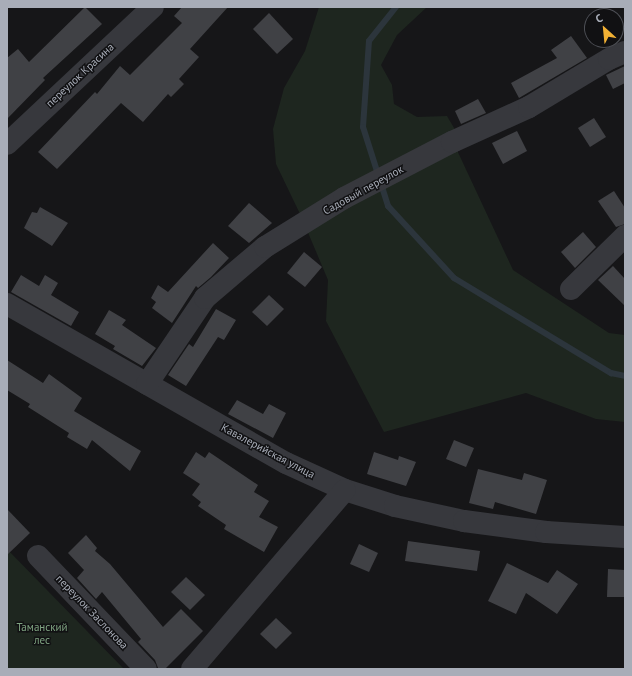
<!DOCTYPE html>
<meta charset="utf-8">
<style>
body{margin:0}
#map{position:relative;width:632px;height:676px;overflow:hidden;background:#161618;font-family:"PT Sans",sans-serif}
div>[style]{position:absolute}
.green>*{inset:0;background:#1e261f}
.stream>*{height:6px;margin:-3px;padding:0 3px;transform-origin:3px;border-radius:3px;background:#2c353c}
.building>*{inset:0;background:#404145}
.minor>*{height:22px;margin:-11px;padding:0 11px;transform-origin:11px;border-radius:11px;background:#37383d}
span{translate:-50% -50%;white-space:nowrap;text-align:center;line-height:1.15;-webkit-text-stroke:3px #111113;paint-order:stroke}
.street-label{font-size:11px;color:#a8adb8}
.park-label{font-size:11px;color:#7fa381}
.frame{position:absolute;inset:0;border:8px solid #a8adb8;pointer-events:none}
.north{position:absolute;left:584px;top:8px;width:40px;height:40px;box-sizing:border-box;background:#111113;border:1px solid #4d4f55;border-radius:50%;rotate:333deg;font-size:11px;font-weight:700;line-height:16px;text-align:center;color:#a8adb8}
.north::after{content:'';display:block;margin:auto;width:14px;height:18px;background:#f2b134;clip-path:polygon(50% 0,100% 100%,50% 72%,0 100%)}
</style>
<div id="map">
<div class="green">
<i style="clip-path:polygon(319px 7px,427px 7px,397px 35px,381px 65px,392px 85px,394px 104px,417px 117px,447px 116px,457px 133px,456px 148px,513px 270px,609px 333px,625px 335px,625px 422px,596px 419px,526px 393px,384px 432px,326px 321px,328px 280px,301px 216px,276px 164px,273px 129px,284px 88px,305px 51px)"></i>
<i style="clip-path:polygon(7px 549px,124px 669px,7px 669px)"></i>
</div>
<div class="stream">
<i style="left:396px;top:7px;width:43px;rotate:128.5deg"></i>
<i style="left:369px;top:41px;width:86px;rotate:94deg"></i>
<i style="left:363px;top:127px;width:83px;rotate:72.4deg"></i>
<i style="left:388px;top:206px;width:98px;rotate:47.5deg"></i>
<i style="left:454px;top:278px;width:184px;rotate:31.2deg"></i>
<i style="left:611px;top:373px;width:14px;rotate:12deg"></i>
</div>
<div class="building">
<i style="clip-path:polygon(85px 7px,102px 24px,43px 78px,45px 80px,7px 119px,7px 58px,18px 49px,29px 62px)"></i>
<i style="clip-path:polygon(182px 7px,228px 7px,190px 49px,199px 57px,179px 79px,184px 84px,171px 97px,168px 94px,143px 122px,121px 103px,57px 169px,38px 152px,95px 92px,97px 94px,120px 66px,130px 75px,182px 23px,174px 16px)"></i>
<i style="clip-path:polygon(269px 13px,293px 39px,277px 54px,253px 29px)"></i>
<i style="clip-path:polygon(571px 36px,587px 58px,519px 98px,511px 83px,557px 58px,551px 50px)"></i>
<i style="clip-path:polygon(625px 66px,625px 83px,613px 89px,606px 75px)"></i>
<i style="clip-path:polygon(478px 99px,486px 113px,461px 124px,455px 111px)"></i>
<i style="clip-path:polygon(594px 118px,606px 137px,590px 147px,578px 128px)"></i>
<i style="clip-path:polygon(517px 131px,527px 151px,503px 164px,492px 143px)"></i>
<i style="clip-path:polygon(614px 191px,625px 208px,625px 224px,616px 227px,598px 201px)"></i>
<i style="clip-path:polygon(249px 203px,272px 223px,249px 243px,228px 226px)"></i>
<i style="clip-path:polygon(40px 207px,68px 223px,52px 246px,24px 228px,32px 212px,37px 213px)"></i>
<i style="clip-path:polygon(583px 232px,596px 247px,575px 268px,561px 252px)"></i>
<i style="clip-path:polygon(213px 243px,229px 258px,211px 277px,198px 288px,196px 286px,172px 323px,152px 308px,156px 302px,151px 298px,158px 285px,168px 292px)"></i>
<i style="clip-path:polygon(304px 252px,322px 267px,305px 287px,287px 273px)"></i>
<i style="clip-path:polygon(613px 266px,625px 279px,625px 306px,598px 280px)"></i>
<i style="clip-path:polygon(21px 275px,39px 286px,45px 275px,58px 283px,51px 295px,79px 312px,71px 326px,11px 292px)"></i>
<i style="clip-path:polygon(269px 295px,284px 309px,267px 326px,252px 312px)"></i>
<i style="clip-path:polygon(216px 309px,236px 320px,224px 340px,218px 337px,186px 386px,168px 375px,189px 344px,193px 347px)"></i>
<i style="clip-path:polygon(109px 310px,126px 320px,122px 325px,156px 348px,142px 366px,113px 349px,115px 346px,95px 334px)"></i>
<i style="clip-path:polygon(7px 360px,43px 383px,49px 374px,82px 398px,74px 411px,141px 451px,130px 471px,92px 440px,87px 449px,67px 437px,69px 433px,28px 407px,30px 404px,7px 390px)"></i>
<i style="clip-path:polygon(237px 400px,263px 414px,269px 404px,286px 413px,273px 438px,228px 414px)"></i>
<i style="clip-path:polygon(454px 440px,474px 448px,466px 467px,446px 459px)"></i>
<i style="clip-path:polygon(196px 452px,205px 458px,209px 452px,258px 485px,254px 492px,269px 501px,259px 517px,278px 527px,264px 552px,224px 529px,226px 525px,198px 506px,201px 502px,192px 495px,200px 484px,183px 473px)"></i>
<i style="clip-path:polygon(374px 452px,398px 460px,399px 456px,416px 462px,406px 486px,367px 474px)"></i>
<i style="clip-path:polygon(478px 469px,522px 480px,524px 473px,547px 480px,536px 514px,495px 502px,493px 509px,469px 503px)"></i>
<i style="clip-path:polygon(7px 509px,30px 533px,7px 555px)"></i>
<i style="clip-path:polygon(86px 535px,97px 548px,95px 551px,110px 564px,163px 627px,181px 609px,203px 631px,165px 669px,158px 668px,155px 660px,138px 642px,141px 639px,102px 592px,96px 599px,77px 578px,84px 570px,68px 553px)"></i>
<i style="clip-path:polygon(408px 541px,480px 551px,477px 571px,405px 561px)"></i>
<i style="clip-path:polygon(359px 544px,378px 553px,369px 572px,350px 564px)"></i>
<i style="clip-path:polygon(507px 563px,548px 583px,557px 570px,578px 584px,557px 614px,526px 593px,516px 614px,488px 601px)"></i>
<i style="clip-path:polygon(608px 569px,625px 570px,625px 597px,607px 597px)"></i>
<i style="clip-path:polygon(186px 577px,205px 595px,190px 610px,171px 592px)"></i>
<i style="clip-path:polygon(276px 618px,292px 633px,276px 649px,260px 634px)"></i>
</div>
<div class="minor">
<i style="left:7px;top:144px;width:200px;rotate:-43.2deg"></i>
<i style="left:571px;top:289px;width:76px;rotate:-44.5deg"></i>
<i style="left:7px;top:304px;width:321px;rotate:29.7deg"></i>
<i style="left:286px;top:463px;width:65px;rotate:24.6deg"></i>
<i style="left:345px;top:490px;width:52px;rotate:17.7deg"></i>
<i style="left:395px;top:506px;width:71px;rotate:12.3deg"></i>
<i style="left:464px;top:521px;width:83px;rotate:7.6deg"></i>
<i style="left:546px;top:532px;width:79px;rotate:3.6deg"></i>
<i style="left:147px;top:384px;width:104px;rotate:-56deg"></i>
<i style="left:205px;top:298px;width:79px;rotate:-40.4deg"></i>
<i style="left:265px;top:247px;width:93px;rotate:-31.8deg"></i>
<i style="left:344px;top:198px;width:122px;rotate:-27.4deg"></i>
<i style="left:452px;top:142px;width:85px;rotate:-24.4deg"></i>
<i style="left:529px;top:107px;width:93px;rotate:-31deg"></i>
<i style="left:609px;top:59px;width:17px;rotate:-24deg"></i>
<i style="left:38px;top:556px;width:156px;rotate:46.3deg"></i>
<i style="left:192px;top:669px;width:235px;rotate:-49.5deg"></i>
</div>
<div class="street-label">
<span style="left:80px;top:75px;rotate:-43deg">переулок Красина</span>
<span style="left:363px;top:190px;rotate:-29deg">Садовый переулок</span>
<span style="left:268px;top:451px;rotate:28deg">Кавалерийская улица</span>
<span style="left:92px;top:612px;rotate:46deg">переулок Заслонова</span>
</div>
<div class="park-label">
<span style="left:42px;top:634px">Таманский<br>лес</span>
</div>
<div class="frame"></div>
<div class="north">С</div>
</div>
